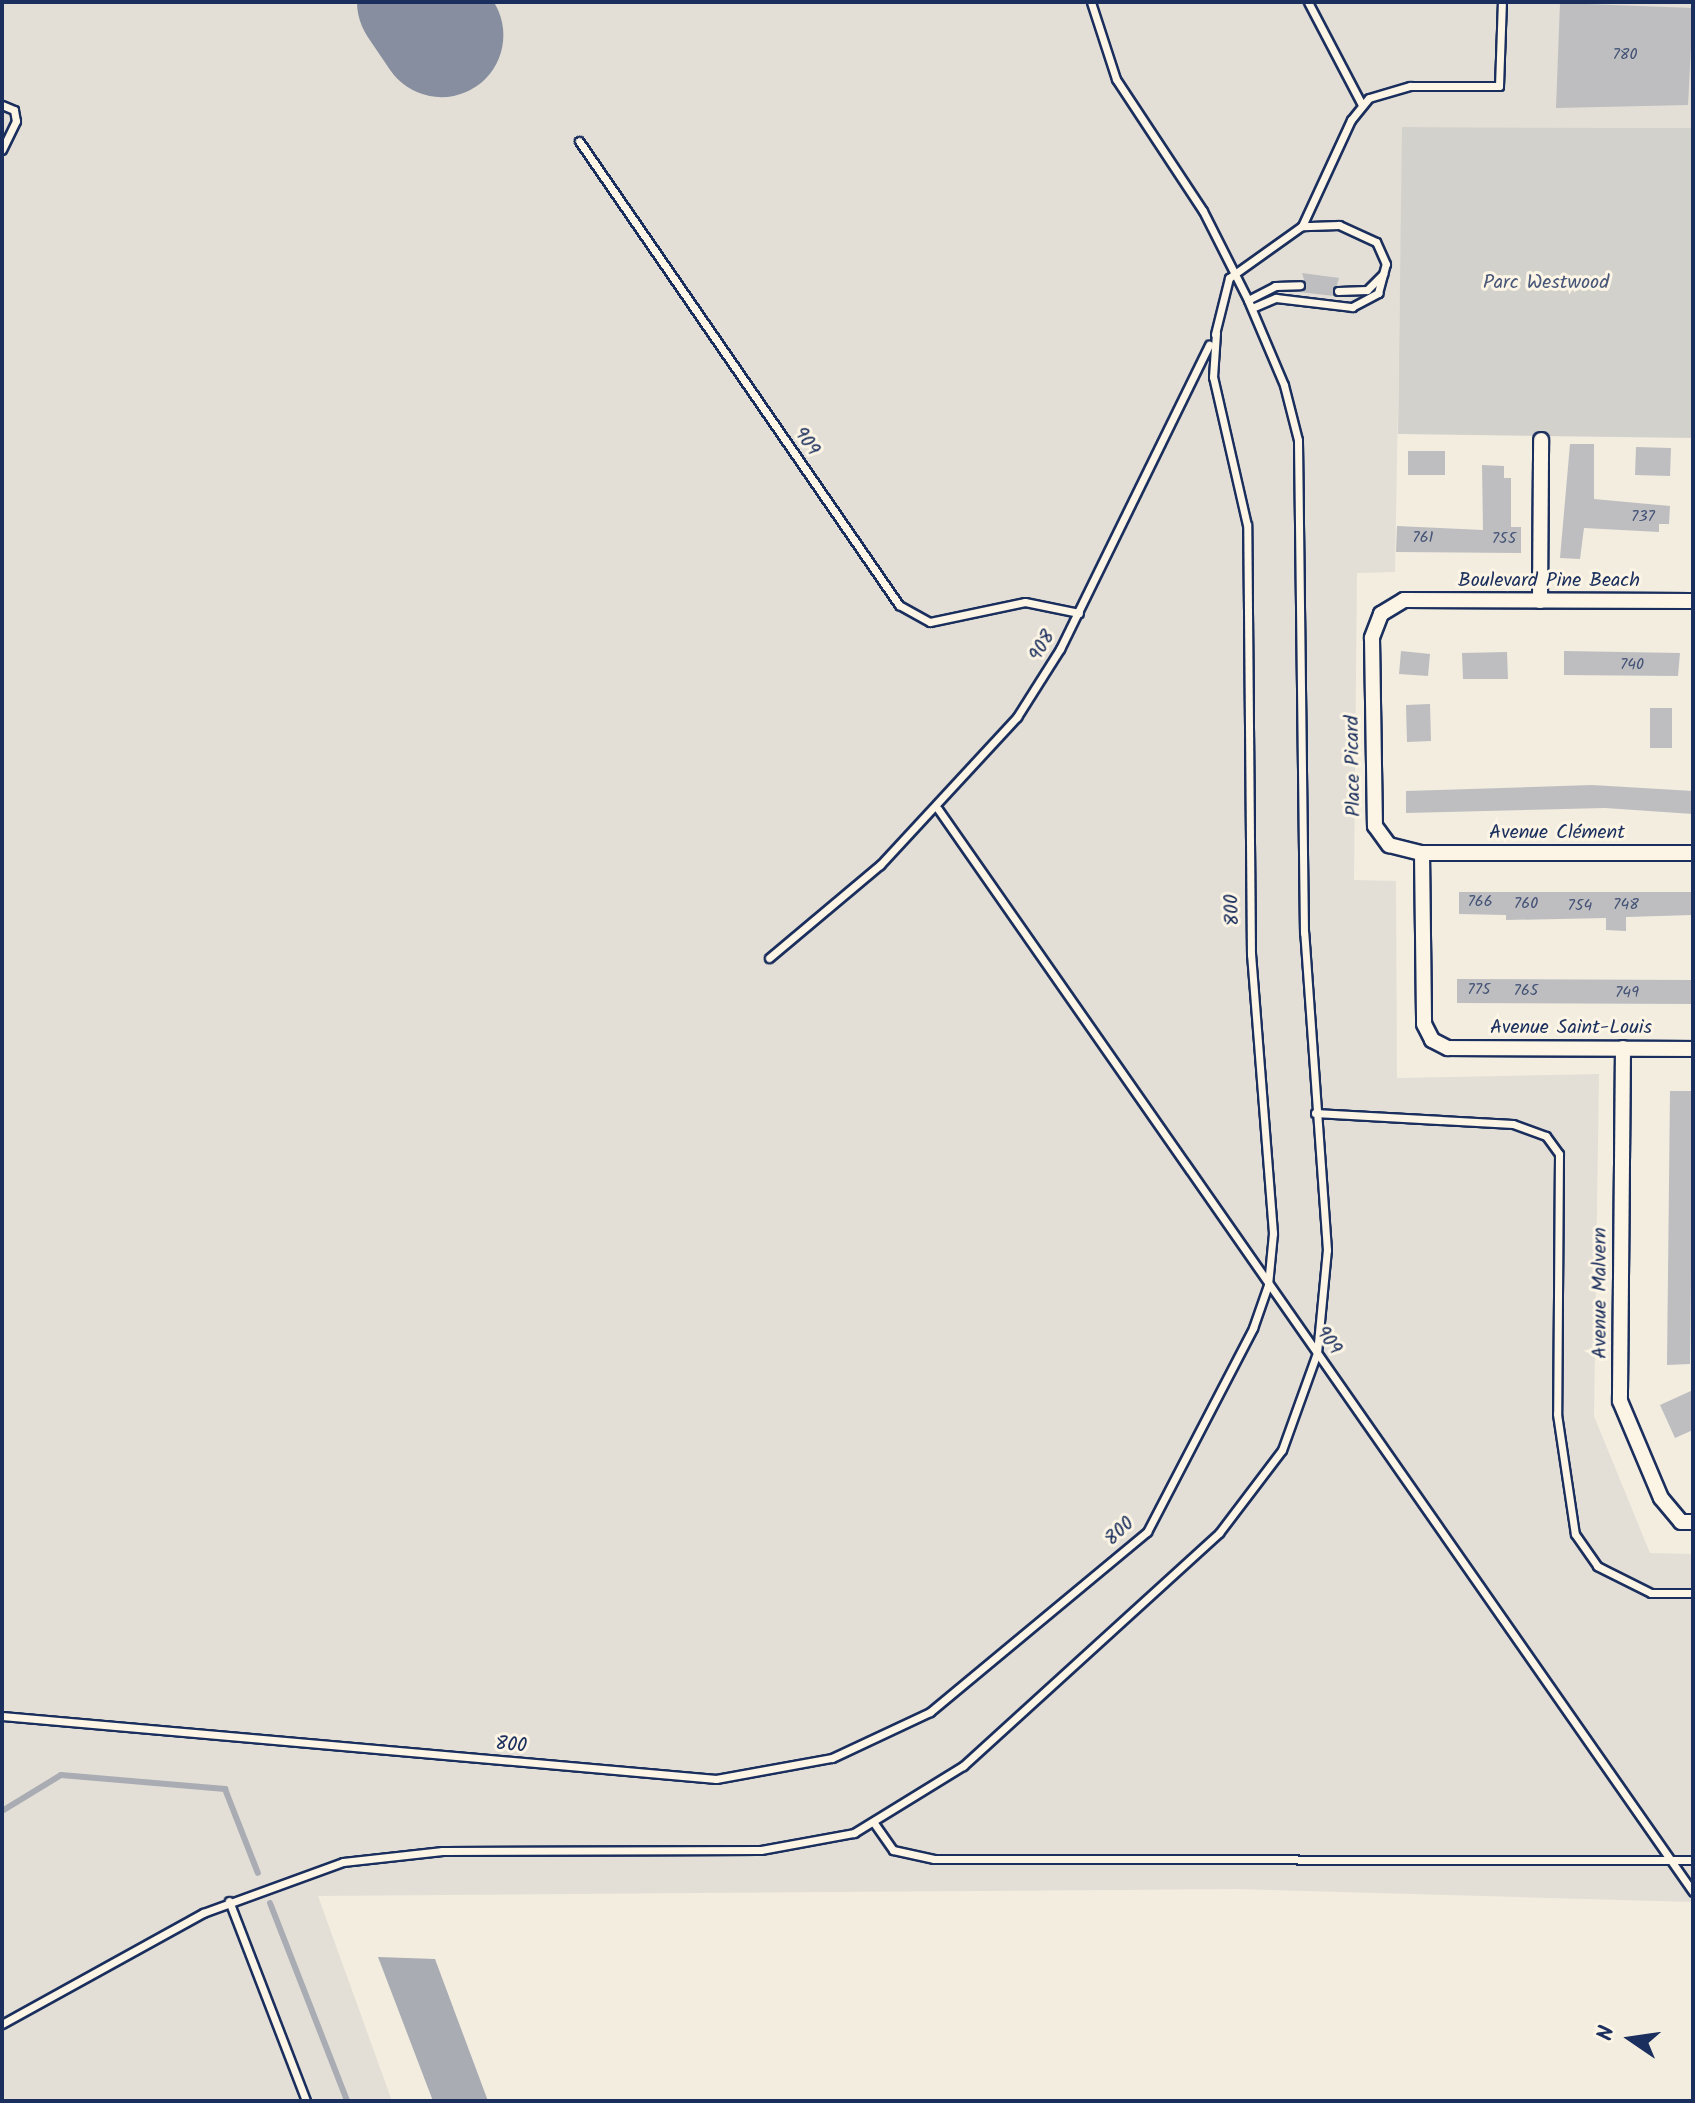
<!DOCTYPE html>
<meta charset="utf-8">
<style>
body{margin:0}
#map{position:relative;width:1695px;height:2103px;overflow:hidden;background:#f3ede0;font-family:Kalam,sans-serif}
div>[style]{position:absolute}
.built>*{inset:0;background:#e3dfd6}
.green>*{inset:0;background:#d3d1cc}
.water>*{inset:0;background:#a9acb3}
.stream>*{height:6px;margin:-3px;padding:0 3px;transform-origin:3px;border-radius:3px;background:#a9acb3}
.runway>*{height:124px;margin:-62px;padding:0 62px;transform-origin:62px;border-radius:62px;background:#878e9f}
.building>*{inset:0;background:#bebec0}
.roads{filter:drop-shadow(2px 0 #1b2f5e) drop-shadow(-2px 0 #1b2f5e) drop-shadow(0 2px #1b2f5e) drop-shadow(0 -2px #1b2f5e)}
.lane>*{height:7px;margin:-3.5px;padding:0 3.5px;transform-origin:3.5px;border-radius:3.5px;background:#fcf5e5}
.street>*{height:14px;margin:-7px;padding:0 7px;transform-origin:7px;border-radius:7px;background:#fcf5e5}
span{translate:-50% -50%;white-space:nowrap;text-align:center;line-height:1.15;-webkit-text-stroke:6px #fcf5e5;paint-order:stroke}
.number-label{font-size:16px;color:#445376}
.number-label span{-webkit-text-stroke-width:0}
.park-label{font-size:20px;color:#49587a}
.street-label{font-size:20px;color:#1b2f5e}
.frame{position:absolute;inset:0;border:4px solid #1b2f5e;pointer-events:none}
.north{position:absolute;left:1591px;top:1999px;width:80px;height:80px;-webkit-text-stroke:6px #fcf5e5;paint-order:stroke;rotate:283deg;font-size:22px;font-weight:700;line-height:32px;text-align:center;color:#1b2f5e}
.north::after{content:'';display:block;margin:auto;width:28px;height:36px;background:#1b2f5e;clip-path:polygon(50% 0,100% 100%,50% 72%,0 100%)}
</style>
<div id="map">
<div class="built">
<i style="clip-path:polygon(2px 2px,1693px 2px,1693px 128px,1403px 127px,1395px 572px,1357px 573px,1354px 880px,1396px 881px,1397px 1078px,1599px 1074px,1594px 1416px,1650px 1553px,1693px 1554px,1693px 1902px,1237px 1889px,318px 1896px,392px 2101px,2px 2101px)"></i>
</div>
<div class="green">
<i style="clip-path:polygon(1402px 127px,1693px 128px,1693px 438px,1398px 434px)"></i>
</div>
<div class="water">
<i style="clip-path:polygon(378px 1957px,435px 1959px,488px 2101px,433px 2101px)"></i>
</div>
<div class="stream">
<i style="left:2px;top:1811px;width:69px;rotate:-31.4deg"></i>
<i style="left:61px;top:1775px;width:165px;rotate:4.9deg"></i>
<i style="left:225px;top:1789px;width:90px;rotate:68.6deg"></i>
<i style="left:270px;top:1903px;width:212px;rotate:68.7deg"></i>
</div>
<div class="runway">
<i style="left:419px;top:2px;width:40px;rotate:56deg"></i>
</div>
<div class="building">
<i style="clip-path:polygon(1560px 3px,1693px 8px,1688px 105px,1556px 108px)"></i>
<i style="clip-path:polygon(1302px 273px,1339px 278px,1334px 296px,1299px 292px,1306px 286px)"></i>
<i style="clip-path:polygon(1570px 444px,1594px 444px,1594px 499px,1670px 506px,1669px 524px,1659px 524px,1659px 532px,1584px 528px,1580px 559px,1560px 558px)"></i>
<i style="clip-path:polygon(1636px 447px,1671px 448px,1670px 476px,1635px 475px)"></i>
<i style="clip-path:polygon(1408px 451px,1445px 451px,1445px 475px,1408px 475px)"></i>
<i style="clip-path:polygon(1482px 465px,1504px 466px,1504px 478px,1511px 478px,1511px 527px,1521px 527px,1521px 553px,1396px 552px,1397px 526px,1483px 530px)"></i>
<i style="clip-path:polygon(1401px 651px,1430px 654px,1428px 676px,1399px 674px)"></i>
<i style="clip-path:polygon(1564px 651px,1680px 653px,1678px 676px,1564px 675px)"></i>
<i style="clip-path:polygon(1507px 652px,1508px 679px,1463px 679px,1462px 653px)"></i>
<i style="clip-path:polygon(1430px 704px,1431px 741px,1407px 742px,1406px 705px)"></i>
<i style="clip-path:polygon(1650px 708px,1672px 708px,1672px 748px,1650px 748px)"></i>
<i style="clip-path:polygon(1592px 785px,1693px 791px,1693px 814px,1605px 808px,1406px 813px,1406px 791px)"></i>
<i style="clip-path:polygon(1459px 892px,1692px 892px,1692px 915px,1626px 917px,1626px 931px,1606px 930px,1606px 918px,1506px 920px,1506px 915px,1459px 914px)"></i>
<i style="clip-path:polygon(1457px 979px,1693px 980px,1693px 1004px,1457px 1003px)"></i>
<i style="clip-path:polygon(1670px 1091px,1693px 1091px,1690px 1364px,1667px 1365px)"></i>
<i style="clip-path:polygon(1693px 1390px,1693px 1430px,1675px 1438px,1660px 1405px)"></i>
</div>
<div class="roads">
<div class="lane">
<i style="left:1308px;top:2px;width:116px;rotate:62.3deg"></i>
<i style="left:2px;top:105px;width:13px;rotate:23deg"></i>
<i style="left:14px;top:110px;width:11px;rotate:80deg"></i>
<i style="left:16px;top:121px;width:32px;rotate:116deg"></i>
<i style="left:579px;top:141px;width:564px;rotate:55.41deg"></i>
<i style="left:899px;top:605px;width:35px;rotate:29deg"></i>
<i style="left:930px;top:622px;width:97px;rotate:-11.9deg"></i>
<i style="left:1025px;top:602px;width:55px;rotate:11.5deg"></i>
<i style="left:1338px;top:291px;width:29px;rotate:-2deg"></i>
<i style="left:1367px;top:290px;width:23px;rotate:-45deg"></i>
<i style="left:1248px;top:300px;width:30px;rotate:-27deg"></i>
<i style="left:1275px;top:286px;width:25px;rotate:-2deg"></i>
<i style="left:1252px;top:308px;width:26px;rotate:-23deg"></i>
<i style="left:1276px;top:298px;width:77px;rotate:6.8deg"></i>
<i style="left:1352px;top:307px;width:30px;rotate:-28deg"></i>
<i style="left:1378px;top:293px;width:30px;rotate:-75deg"></i>
<i style="left:1386px;top:264px;width:24px;rotate:-114deg"></i>
<i style="left:1376px;top:242px;width:41px;rotate:-155.3deg"></i>
<i style="left:1339px;top:225px;width:37px;rotate:178deg"></i>
<i style="left:1215px;top:334px;width:58px;rotate:-76deg"></i>
<i style="left:1229px;top:278px;width:90px;rotate:-35.5deg"></i>
<i style="left:1302px;top:226px;width:117px;rotate:-65.2deg"></i>
<i style="left:1351px;top:120px;width:28px;rotate:-51deg"></i>
<i style="left:1369px;top:98px;width:43px;rotate:-16.3deg"></i>
<i style="left:1410px;top:86px;width:89px"></i>
<i style="left:1499px;top:86px;width:84px;rotate:-88deg"></i>
<i style="left:938px;top:809px;width:1320px;rotate:55.12deg"></i>
<i style="left:769px;top:958px;width:145px;rotate:-40deg"></i>
<i style="left:880px;top:865px;width:202px;rotate:-47.2deg"></i>
<i style="left:1017px;top:717px;width:80px;rotate:-57.7deg"></i>
<i style="left:1060px;top:649px;width:339px;rotate:-63.9deg"></i>
<i style="left:1315px;top:1113px;width:198px;rotate:3.2deg"></i>
<i style="left:1513px;top:1124px;width:35px;rotate:20deg"></i>
<i style="left:1546px;top:1136px;width:22px;rotate:54deg"></i>
<i style="left:1559px;top:1154px;width:260px;rotate:90.4deg"></i>
<i style="left:1557px;top:1414px;width:121px;rotate:81.5deg"></i>
<i style="left:1575px;top:1534px;width:39px;rotate:55deg"></i>
<i style="left:1597px;top:1566px;width:60px;rotate:26.6deg"></i>
<i style="left:1651px;top:1593px;width:42px"></i>
<i style="left:2px;top:1716px;width:717px;rotate:5.04deg"></i>
<i style="left:716px;top:1779px;width:118px;rotate:-10.3deg"></i>
<i style="left:832px;top:1758px;width:108px;rotate:-25.1deg"></i>
<i style="left:930px;top:1712px;width:282px;rotate:-39.7deg"></i>
<i style="left:1147px;top:1532px;width:230px;rotate:-62.5deg"></i>
<i style="left:1253px;top:1328px;width:46px;rotate:-70.8deg"></i>
<i style="left:1268px;top:1285px;width:52px;rotate:-84.5deg"></i>
<i style="left:1273px;top:1233px;width:279px;rotate:-94.5deg"></i>
<i style="left:1251px;top:955px;width:430px;rotate:-90.5deg"></i>
<i style="left:1247px;top:525px;width:152px;rotate:-102.9deg"></i>
<i style="left:1213px;top:377px;width:44px;rotate:-86.1deg"></i>
<i style="left:874px;top:1823px;width:33px;rotate:55deg"></i>
<i style="left:893px;top:1850px;width:42px;rotate:12.4deg"></i>
<i style="left:934px;top:1859px;width:759px;rotate:0.08deg"></i>
<i style="left:229px;top:1901px;width:214px;rotate:68.9deg"></i>
<i style="left:2px;top:2024px;width:230px;rotate:-28.9deg"></i>
<i style="left:203px;top:1913px;width:149px;rotate:-20deg"></i>
<i style="left:343px;top:1862px;width:100px;rotate:-6.3deg"></i>
<i style="left:442px;top:1851px;width:319px;rotate:-0.2deg"></i>
<i style="left:761px;top:1850px;width:95px;rotate:-10.4deg"></i>
<i style="left:854px;top:1833px;width:128px;rotate:-31.6deg"></i>
<i style="left:963px;top:1766px;width:346px;rotate:-42.3deg"></i>
<i style="left:1219px;top:1533px;width:104px;rotate:-52.8deg"></i>
<i style="left:1282px;top:1450px;width:103px;rotate:-70.2deg"></i>
<i style="left:1317px;top:1353px;width:103px;rotate:-84.5deg"></i>
<i style="left:1327px;top:1250px;width:318px;rotate:-94.1deg"></i>
<i style="left:1304px;top:933px;width:493px;rotate:-90.7deg"></i>
<i style="left:1298px;top:440px;width:57px;rotate:-104.3deg"></i>
<i style="left:1284px;top:385px;width:92px;rotate:-113deg"></i>
<i style="left:1248px;top:300px;width:100px;rotate:-116.8deg"></i>
<i style="left:1203px;top:211px;width:158px;rotate:-123.4deg"></i>
<i style="left:1116px;top:79px;width:81px;rotate:-108deg"></i>
</div>
<div class="street">
<i style="left:1540px;top:601px;width:161px;rotate:-89.6deg"></i>
<i style="left:1693px;top:601px;width:289px;rotate:-179.8deg"></i>
<i style="left:1404px;top:600px;width:27px;rotate:149deg"></i>
<i style="left:1381px;top:614px;width:26px;rotate:111deg"></i>
<i style="left:1372px;top:638px;width:188px;rotate:89.1deg"></i>
<i style="left:1375px;top:826px;width:24px;rotate:54deg"></i>
<i style="left:1389px;top:845px;width:34px;rotate:14deg"></i>
<i style="left:1422px;top:853px;width:271px"></i>
<i style="left:1422px;top:853px;width:171px;rotate:89.3deg"></i>
<i style="left:1424px;top:1024px;width:18px;rotate:63deg"></i>
<i style="left:1432px;top:1040px;width:18px;rotate:27deg"></i>
<i style="left:1448px;top:1048px;width:245px;rotate:0.2deg"></i>
<i style="left:1623px;top:1048px;width:353px;rotate:90.5deg"></i>
<i style="left:1620px;top:1401px;width:105px;rotate:67.1deg"></i>
<i style="left:1661px;top:1498px;width:31px;rotate:50deg"></i>
<i style="left:1681px;top:1522px;width:12px"></i>
</div>
</div>
<div class="number-label">
<span style="left:1625px;top:55px">780</span>
<span style="left:1643px;top:517px">737</span>
<span style="left:1423px;top:538px">761</span>
<span style="left:1504px;top:539px">755</span>
<span style="left:1632px;top:665px">740</span>
<span style="left:1480px;top:902px">766</span>
<span style="left:1526px;top:904px">760</span>
<span style="left:1626px;top:905px">748</span>
<span style="left:1580px;top:906px">754</span>
<span style="left:1479px;top:990px">775</span>
<span style="left:1526px;top:991px">765</span>
<span style="left:1627px;top:993px">749</span>
</div>
<div class="park-label">
<span style="left:1546px;top:283px">Parc Westwood</span>
</div>
<div class="street-label">
<span style="left:806px;top:442px;rotate:55deg">909</span>
<span style="left:1549px;top:581px">Boulevard Pine Beach</span>
<span style="left:1043px;top:646px;rotate:-60deg">908</span>
<span style="left:1354px;top:766px;rotate:-91deg">Place Picard</span>
<span style="left:1557px;top:833px">Avenue Clément</span>
<span style="left:1233px;top:910px;rotate:-92deg">800</span>
<span style="left:1571px;top:1028px">Avenue Saint-Louis</span>
<span style="left:1601px;top:1293px;rotate:-90deg">Avenue Malvern</span>
<span style="left:1328px;top:1341px;rotate:55deg">909</span>
<span style="left:1120px;top:1532px;rotate:-43deg">800</span>
<span style="left:511px;top:1746px;rotate:5deg">800</span>
</div>
<div class="frame"></div>
<div class="north">N</div>
</div>
